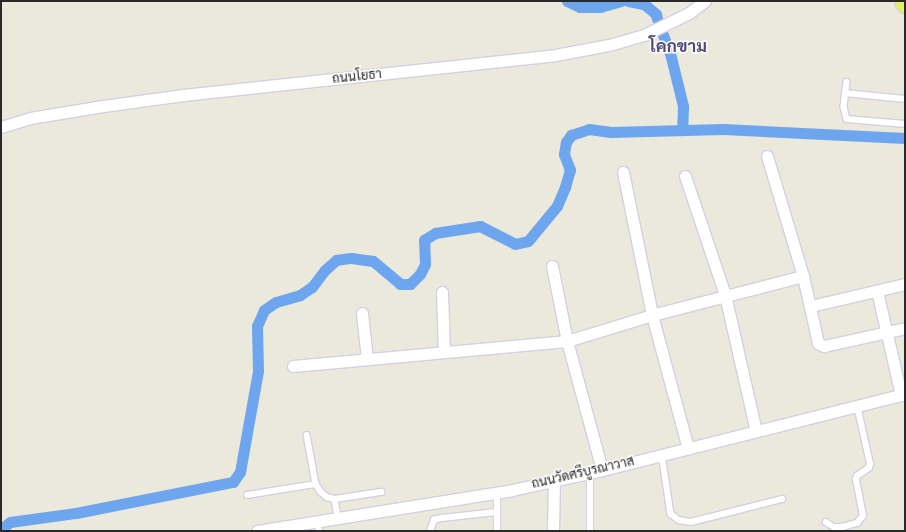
<!DOCTYPE html>
<meta charset="utf-8">
<style>
body{margin:0}
#map{position:relative;width:906px;height:532px;overflow:hidden;background:#ebe9db;font-family:"Asap Condensed",Sarabun,sans-serif}
div>[style]{position:absolute}
.canal>*{height:11px;margin:-5.5px;padding:0 5.5px;transform-origin:5.5px;border-radius:5.5px;background:#6da5ee}
.roads{filter:drop-shadow(1px 0 #d2d0e2) drop-shadow(-1px 0 #d2d0e2) drop-shadow(0 1px #d2d0e2) drop-shadow(0 -1px #d2d0e2)}
.lane>*{height:5.5px;margin:-2.75px;padding:0 2.75px;transform-origin:2.75px;border-radius:2.75px;background:#fff}
.street>*{height:11px;margin:-5.5px;padding:0 5.5px;transform-origin:5.5px;border-radius:5.5px;background:#fff}
.primary>*{height:17px;margin:-8.5px;padding:0 8.5px;transform-origin:8.5px;border-radius:8.5px;background:#e7f05b}
span{translate:-50% -50%;white-space:nowrap;text-align:center;line-height:1.15;-webkit-text-stroke:3px #fff;paint-order:stroke}
.street-label{font-size:13px;color:#292929}
.district-label{font-size:17px;color:#4f4a79;font-weight:700}
.frame{position:absolute;inset:0;border:2px solid #292929;pointer-events:none}
</style>
<div id="map">
<div class="canal">
<i style="left:567px;top:1px;width:14px;rotate:25deg"></i>
<i style="left:580px;top:7px;width:20px"></i>
<i style="left:600px;top:7px;width:22px;rotate:-16deg"></i>
<i style="left:628px;top:1px;width:16px;rotate:11deg"></i>
<i style="left:644px;top:4px;width:16px;rotate:40deg"></i>
<i style="left:656px;top:14px;width:5px;rotate:79deg"></i>
<i style="left:663px;top:35px;width:19px;rotate:69deg"></i>
<i style="left:670px;top:53px;width:55px;rotate:76.2deg"></i>
<i style="left:683px;top:106px;width:24px;rotate:92deg"></i>
<i style="left:1px;top:529px;width:11px;rotate:-38deg"></i>
<i style="left:10px;top:522px;width:67px;rotate:-7.8deg"></i>
<i style="left:76px;top:513px;width:160px;rotate:-11.2deg"></i>
<i style="left:233px;top:482px;width:12px;rotate:-55deg"></i>
<i style="left:240px;top:472px;width:103px;rotate:-79.9deg"></i>
<i style="left:258px;top:371px;width:45px;rotate:-91.3deg"></i>
<i style="left:257px;top:326px;width:17px;rotate:-66deg"></i>
<i style="left:264px;top:310px;width:14px;rotate:-34deg"></i>
<i style="left:276px;top:302px;width:25px;rotate:-16deg"></i>
<i style="left:300px;top:295px;width:14px;rotate:-34deg"></i>
<i style="left:312px;top:287px;width:21px;rotate:-53deg"></i>
<i style="left:325px;top:270px;width:15px;rotate:-42deg"></i>
<i style="left:336px;top:260px;width:15px;rotate:-8deg"></i>
<i style="left:351px;top:258px;width:22px;rotate:8deg"></i>
<i style="left:373px;top:261px;width:35px;rotate:40deg"></i>
<i style="left:400px;top:284px;width:10px"></i>
<i style="left:410px;top:284px;width:14px;rotate:-45deg"></i>
<i style="left:420px;top:274px;width:11px;rotate:-63deg"></i>
<i style="left:425px;top:264px;width:24px;rotate:-92deg"></i>
<i style="left:424px;top:240px;width:13px;rotate:-32deg"></i>
<i style="left:435px;top:233px;width:46px;rotate:-8.8deg"></i>
<i style="left:480px;top:226px;width:39px;rotate:27deg"></i>
<i style="left:515px;top:244px;width:13px;rotate:-13deg"></i>
<i style="left:528px;top:241px;width:45px;rotate:-50.4deg"></i>
<i style="left:557px;top:206px;width:21px;rotate:-67deg"></i>
<i style="left:565px;top:187px;width:18px;rotate:-74deg"></i>
<i style="left:570px;top:170px;width:17px;rotate:-111deg"></i>
<i style="left:564px;top:154px;width:12px;rotate:-81deg"></i>
<i style="left:566px;top:142px;width:9px;rotate:-54deg"></i>
<i style="left:571px;top:135px;width:19px;rotate:-18deg"></i>
<i style="left:589px;top:129px;width:22px;rotate:8deg"></i>
<i style="left:611px;top:132px;width:112px;rotate:-1.5deg"></i>
<i style="left:723px;top:129px;width:182px;rotate:2.8deg"></i>
</div>
<div class="roads">
<div class="lane">
<i style="left:847px;top:82px;width:25px;rotate:97deg"></i>
<i style="left:844px;top:107px;width:12px;rotate:76deg"></i>
<i style="left:847px;top:119px;width:58px;rotate:4.9deg"></i>
<i style="left:845px;top:93px;width:60px;rotate:5.7deg"></i>
<i style="left:307px;top:435px;width:50px;rotate:79.6deg"></i>
<i style="left:316px;top:484px;width:9px;rotate:58deg"></i>
<i style="left:321px;top:492px;width:8px;rotate:40deg"></i>
<i style="left:327px;top:497px;width:8px;rotate:14deg"></i>
<i style="left:335px;top:499px;width:19px;rotate:81deg"></i>
<i style="left:662px;top:454px;width:61px;rotate:81.5deg"></i>
<i style="left:671px;top:514px;width:10px;rotate:37deg"></i>
<i style="left:679px;top:520px;width:12px;rotate:9deg"></i>
<i style="left:691px;top:522px;width:94px;rotate:-14.2deg"></i>
<i style="left:247px;top:495px;width:70px;rotate:-9.1deg"></i>
<i style="left:335px;top:499px;width:47px;rotate:-8.7deg"></i>
<i style="left:316px;top:521px;width:11px;rotate:68deg"></i>
<i style="left:826px;top:522px;width:9px;rotate:32deg"></i>
<i style="left:834px;top:527px;width:8px"></i>
<i style="left:842px;top:527px;width:16px;rotate:-15deg"></i>
<i style="left:857px;top:523px;width:9px;rotate:-49deg"></i>
<i style="left:863px;top:516px;width:37px;rotate:-101deg"></i>
<i style="left:856px;top:480px;width:4px;rotate:-76deg"></i>
<i style="left:857px;top:476px;width:14px;rotate:-34deg"></i>
<i style="left:869px;top:468px;width:4px;rotate:-76deg"></i>
<i style="left:870px;top:464px;width:59px;rotate:-102.6deg"></i>
<i style="left:430px;top:531px;width:12px;rotate:-70deg"></i>
<i style="left:434px;top:520px;width:8px;rotate:-14deg"></i>
<i style="left:442px;top:518px;width:54px;rotate:-6.3deg"></i>
<i style="left:497px;top:531px;width:39px;rotate:-90deg"></i>
<i style="left:590px;top:531px;width:58px;rotate:-90deg"></i>
</div>
<div class="street">
<i style="left:1px;top:127px;width:30px;rotate:-17deg"></i>
<i style="left:30px;top:118px;width:74px;rotate:-9.3deg"></i>
<i style="left:103px;top:106px;width:81px;rotate:-7.8deg"></i>
<i style="left:183px;top:95px;width:369px;rotate:-6.1deg"></i>
<i style="left:550px;top:56px;width:60px;rotate:-10.6deg"></i>
<i style="left:609px;top:45px;width:36px;rotate:-16deg"></i>
<i style="left:644px;top:35px;width:50px;rotate:-26.1deg"></i>
<i style="left:689px;top:13px;width:20px;rotate:-37deg"></i>
<i style="left:767px;top:156px;width:125px;rotate:73.3deg"></i>
<i style="left:803px;top:276px;width:69px;rotate:77.4deg"></i>
<i style="left:818px;top:343px;width:7px;rotate:27deg"></i>
<i style="left:824px;top:346px;width:83px;rotate:-12.5deg"></i>
<i style="left:623px;top:172px;width:146px;rotate:78.5deg"></i>
<i style="left:652px;top:315px;width:138px;rotate:74.9deg"></i>
<i style="left:685px;top:176px;width:126px;rotate:71.4deg"></i>
<i style="left:725px;top:295px;width:139px;rotate:77.2deg"></i>
<i style="left:552px;top:266px;width:76px;rotate:78.7deg"></i>
<i style="left:567px;top:341px;width:134px;rotate:74.8deg"></i>
<i style="left:877px;top:291px;width:107px;rotate:77deg"></i>
<i style="left:442px;top:292px;width:60px;rotate:88.1deg"></i>
<i style="left:811px;top:306px;width:97px;rotate:-13.2deg"></i>
<i style="left:362px;top:313px;width:46px;rotate:83.8deg"></i>
<i style="left:293px;top:366px;width:275px;rotate:-5.2deg"></i>
<i style="left:567px;top:341px;width:89px;rotate:-17deg"></i>
<i style="left:652px;top:315px;width:156px;rotate:-14.5deg"></i>
<i style="left:257px;top:531px;width:258px;rotate:-9.1deg"></i>
<i style="left:512px;top:490px;width:92px;rotate:-12.5deg"></i>
<i style="left:602px;top:470px;width:312px;rotate:-14.1deg"></i>
<i style="left:553px;top:531px;width:51px;rotate:-88.9deg"></i>
</div>
<div class="primary">
<i style="left:903px;top:1px;width:4px;rotate:56deg"></i>
</div>
</div>
<div class="street-label">
<span style="left:357px;top:77px;rotate:-6deg">ถนนโยธา</span>
<span style="left:583px;top:473px;rotate:-13deg">ถนนวัดศรีบูรณาวาส</span>
</div>
<div class="district-label">
<span style="left:678px;top:47px">โคกขาม</span>
</div>
<div class="frame"></div>
</div>
